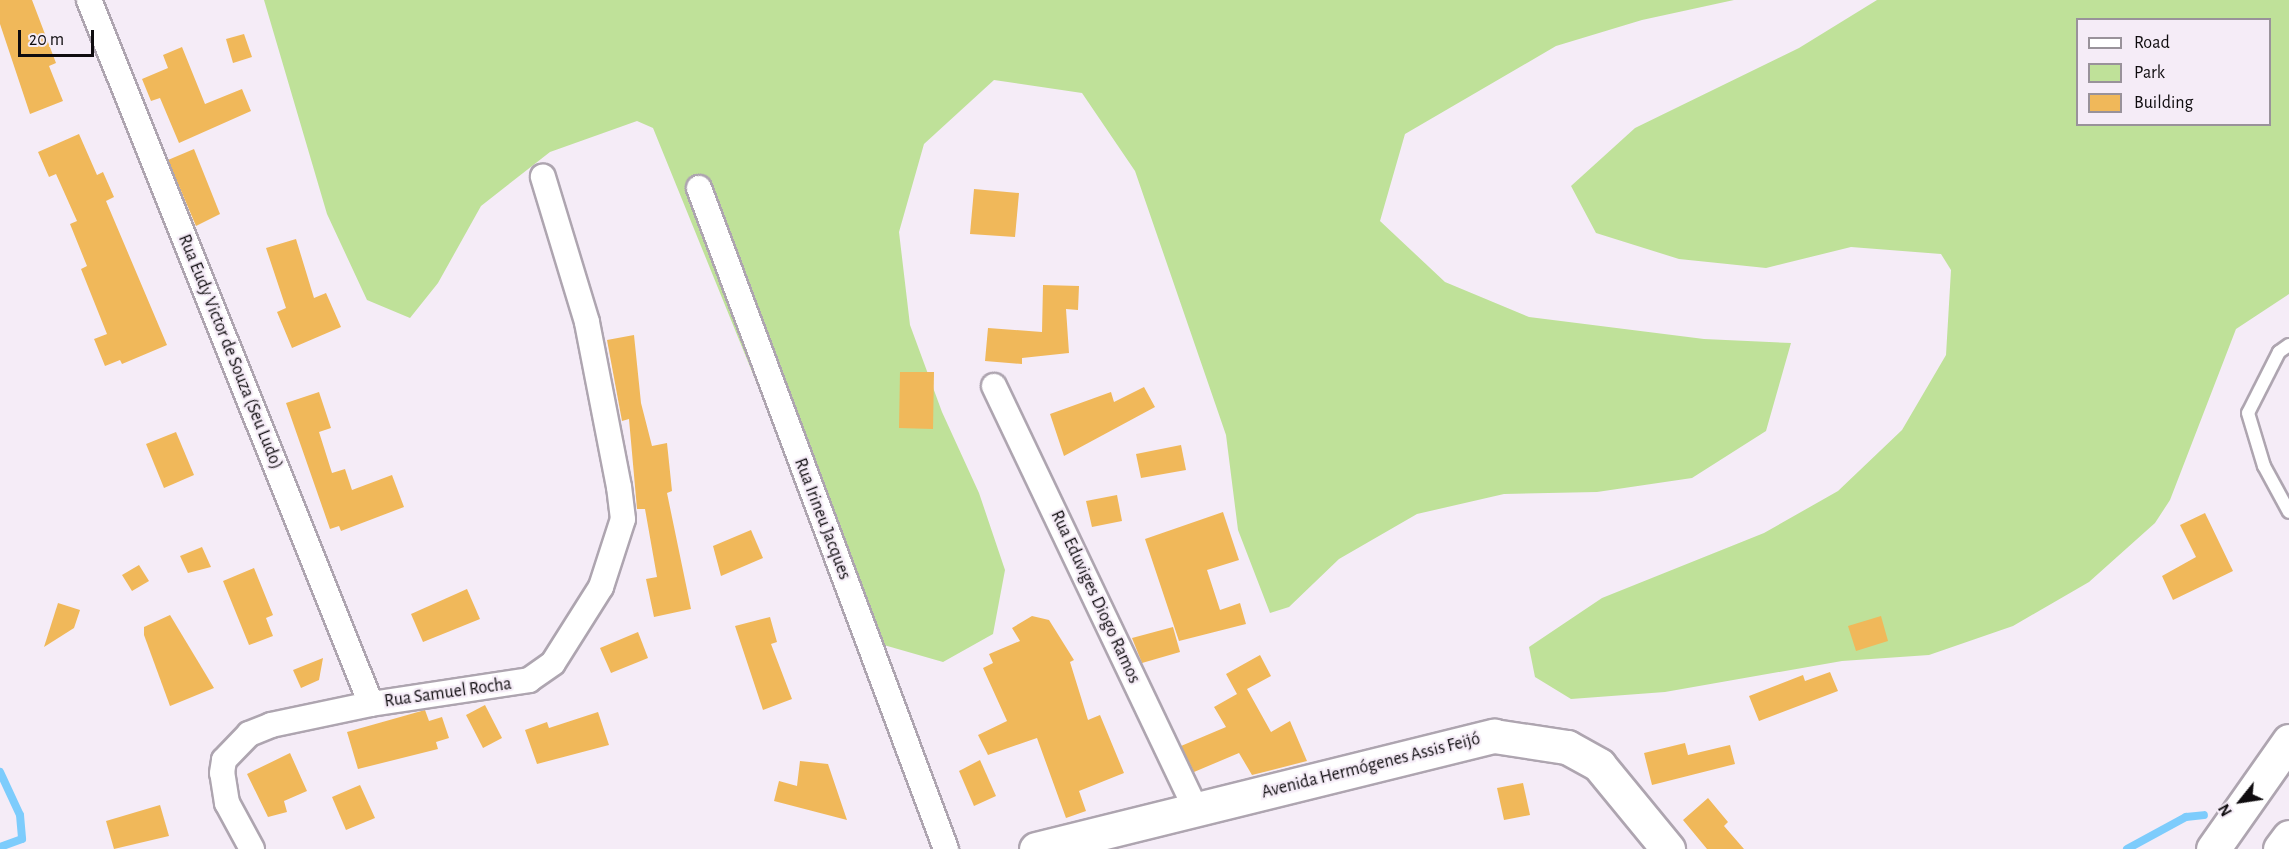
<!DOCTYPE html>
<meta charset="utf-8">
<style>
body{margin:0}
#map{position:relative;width:2289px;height:849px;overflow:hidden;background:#f5ecf7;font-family:"Alegreya Sans",sans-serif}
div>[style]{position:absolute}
.green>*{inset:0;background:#bfe199}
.stream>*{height:8px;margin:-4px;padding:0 4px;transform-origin:4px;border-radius:4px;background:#7dccfc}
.building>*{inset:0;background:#f0b85a}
.roads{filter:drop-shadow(2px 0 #aea5b0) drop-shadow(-2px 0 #aea5b0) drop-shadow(0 2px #aea5b0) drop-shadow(0 -2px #aea5b0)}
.lane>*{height:12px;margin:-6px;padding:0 6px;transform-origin:6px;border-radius:6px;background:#fff}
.street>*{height:24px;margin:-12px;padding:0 12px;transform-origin:12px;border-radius:12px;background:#fff}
.secondary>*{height:33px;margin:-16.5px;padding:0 16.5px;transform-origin:16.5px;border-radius:16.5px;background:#fff}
.highway>*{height:33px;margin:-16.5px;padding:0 16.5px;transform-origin:16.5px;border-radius:16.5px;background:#fff}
span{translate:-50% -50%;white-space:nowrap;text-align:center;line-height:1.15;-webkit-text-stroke:4.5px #f5ecf7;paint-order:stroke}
.street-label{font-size:18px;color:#0f0c0f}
.legend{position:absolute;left:2076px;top:18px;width:195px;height:108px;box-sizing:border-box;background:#f5ecf7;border:2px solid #99929a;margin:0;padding:8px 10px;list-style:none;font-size:18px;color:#0f0c0f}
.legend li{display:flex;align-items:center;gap:12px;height:30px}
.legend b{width:30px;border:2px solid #99929a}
.north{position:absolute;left:2211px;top:771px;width:60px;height:60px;-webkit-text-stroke:4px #f5ecf7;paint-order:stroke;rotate:240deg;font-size:16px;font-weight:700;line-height:24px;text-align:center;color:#0f0c0f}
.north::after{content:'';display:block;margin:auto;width:21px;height:27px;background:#0f0c0f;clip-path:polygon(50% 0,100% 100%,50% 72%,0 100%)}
.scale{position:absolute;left:18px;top:30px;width:76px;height:27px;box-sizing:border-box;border:3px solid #0f0c0f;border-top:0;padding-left:8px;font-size:18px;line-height:21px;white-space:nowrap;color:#0f0c0f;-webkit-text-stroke:4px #f5ecf7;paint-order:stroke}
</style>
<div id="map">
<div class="green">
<i style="clip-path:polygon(264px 0,1734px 0,1642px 20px,1556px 46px,1405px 134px,1380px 221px,1445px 282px,1529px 317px,1704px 339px,1791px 343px,1766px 431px,1692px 478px,1597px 492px,1504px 494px,1417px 514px,1339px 559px,1289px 607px,1270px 613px,1238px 530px,1226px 435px,1135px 171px,1082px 93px,994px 80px,924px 144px,899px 232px,910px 325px,942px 412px,979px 493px,1005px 570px,993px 634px,943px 662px,870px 641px,831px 566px,653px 128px,637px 121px,550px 152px,481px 206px,438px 283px,410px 318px,367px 300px,327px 214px)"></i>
<i style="clip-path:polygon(evenodd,1877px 0,2289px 0,2289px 294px,2236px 329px,2170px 500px,2155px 523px,2089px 582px,2013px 626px,1929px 655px,1842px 661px,1665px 692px,1571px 699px,1535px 677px,1529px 647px,1602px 598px,1764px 533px,1838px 491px,1902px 430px,1946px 355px,1951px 270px,1941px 254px,1851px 247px,1766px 268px,1679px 259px,1596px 233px,1571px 186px,1635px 128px,1799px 48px,1877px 0,2078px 20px,2270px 20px,2270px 124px,2078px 124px,2078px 20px)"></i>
</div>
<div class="stream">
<i style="left:0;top:772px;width:47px;rotate:65.1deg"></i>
<i style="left:20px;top:815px;width:24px;rotate:85deg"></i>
<i style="left:22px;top:839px;width:23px;rotate:160deg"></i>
<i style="left:2127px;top:849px;width:67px;rotate:-28.5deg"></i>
<i style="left:2186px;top:817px;width:18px;rotate:-6deg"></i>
</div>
<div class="building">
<i style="clip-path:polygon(0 0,32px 0,56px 63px,49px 66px,63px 101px,30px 114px,0 24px)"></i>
<i style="clip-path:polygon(244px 34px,252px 57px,233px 63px,226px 39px)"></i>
<i style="clip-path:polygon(182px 47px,205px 104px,242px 89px,251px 111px,179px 143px,160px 98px,151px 101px,142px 79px,168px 68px,163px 55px)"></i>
<i style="clip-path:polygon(79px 134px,97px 175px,103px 172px,114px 197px,106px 201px,167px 345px,122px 364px,120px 360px,105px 366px,94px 339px,107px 334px,81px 269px,87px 266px,70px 224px,77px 221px,56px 174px,49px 177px,38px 152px)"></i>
<i style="clip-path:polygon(194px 149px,220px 214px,196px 226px,168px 160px)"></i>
<i style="clip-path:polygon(974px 189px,1019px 193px,1015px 237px,970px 234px)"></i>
<i style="clip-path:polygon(296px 239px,314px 298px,326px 293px,341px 327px,292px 348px,277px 312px,286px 308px,266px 248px)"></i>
<i style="clip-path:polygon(1043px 285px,1079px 286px,1078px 310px,1066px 309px,1069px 353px,1022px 358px,1022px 364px,985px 361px,988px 328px,1042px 332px)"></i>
<i style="clip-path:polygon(634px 335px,641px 403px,652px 446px,667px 443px,672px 491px,667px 493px,691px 609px,654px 617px,646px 579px,657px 577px,645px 509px,637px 509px,629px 419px,622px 421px,607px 340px)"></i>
<i style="clip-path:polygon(900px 372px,934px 372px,933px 429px,899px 428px)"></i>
<i style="clip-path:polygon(1144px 387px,1155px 407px,1064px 456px,1050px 414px,1111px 392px,1114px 402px)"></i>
<i style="clip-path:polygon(319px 392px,331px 428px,319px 432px,332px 473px,345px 469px,352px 490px,392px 475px,404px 507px,341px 531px,339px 526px,330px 529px,286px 403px)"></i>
<i style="clip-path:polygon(176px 432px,194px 475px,164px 488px,146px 444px)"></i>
<i style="clip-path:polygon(1181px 445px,1186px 470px,1141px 478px,1136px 454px)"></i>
<i style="clip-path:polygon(1117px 495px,1122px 521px,1092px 527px,1086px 501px)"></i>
<i style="clip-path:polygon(1223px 512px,1239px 560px,1207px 570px,1220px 610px,1240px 603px,1246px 624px,1179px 641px,1145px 539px)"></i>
<i style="clip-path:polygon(2205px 513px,2233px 571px,2173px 600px,2162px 576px,2196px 557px,2180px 525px)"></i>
<i style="clip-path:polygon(751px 530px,763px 558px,721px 576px,713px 546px)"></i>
<i style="clip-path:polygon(202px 547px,211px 567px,188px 573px,180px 556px)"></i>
<i style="clip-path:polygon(139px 565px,149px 581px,132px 591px,122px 575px)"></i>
<i style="clip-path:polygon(254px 568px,273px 615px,266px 618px,273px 636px,249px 645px,223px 581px)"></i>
<i style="clip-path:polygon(467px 589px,480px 619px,423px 642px,411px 614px)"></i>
<i style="clip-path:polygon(58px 603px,80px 610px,74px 628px,44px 647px)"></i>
<i style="clip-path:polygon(170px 615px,214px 688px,170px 706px,144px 635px,144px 627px)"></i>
<i style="clip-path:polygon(1032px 616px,1049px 620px,1074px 660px,1070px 662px,1088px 720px,1100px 715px,1124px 773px,1079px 791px,1086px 811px,1066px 818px,1037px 738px,988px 755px,978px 735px,1007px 721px,983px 668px,993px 663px,989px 654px,1020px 641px,1012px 628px)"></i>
<i style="clip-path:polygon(1881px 616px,1888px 641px,1856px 651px,1848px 626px)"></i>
<i style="clip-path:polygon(770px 617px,777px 642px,771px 644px,792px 699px,763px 710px,735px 626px)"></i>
<i style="clip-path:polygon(1173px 627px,1180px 652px,1142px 663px,1132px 638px)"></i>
<i style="clip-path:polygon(638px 632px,648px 658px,611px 673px,600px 648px)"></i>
<i style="clip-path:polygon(1260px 655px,1271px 676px,1247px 689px,1271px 732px,1290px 721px,1307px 761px,1252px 775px,1239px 753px,1194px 772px,1181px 746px,1226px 727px,1214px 707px,1237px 694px,1226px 674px)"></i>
<i style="clip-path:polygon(323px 658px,319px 680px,301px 688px,293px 670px)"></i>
<i style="clip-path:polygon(1830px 672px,1838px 691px,1759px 721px,1749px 696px,1803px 675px,1805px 681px)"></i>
<i style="clip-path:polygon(485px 705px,502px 738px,483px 748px,466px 715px)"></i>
<i style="clip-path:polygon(425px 710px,429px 721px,442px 717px,449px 738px,436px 742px,438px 749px,358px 769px,347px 732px)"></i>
<i style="clip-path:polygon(598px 712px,609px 745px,537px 764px,525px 730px,547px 722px,549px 728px)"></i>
<i style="clip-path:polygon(1685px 743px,1688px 755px,1730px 745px,1735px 764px,1652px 785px,1644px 753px)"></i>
<i style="clip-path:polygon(290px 753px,307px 791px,284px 801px,287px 812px,268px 817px,247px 774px)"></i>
<i style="clip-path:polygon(980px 760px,996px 796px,974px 806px,959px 771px)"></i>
<i style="clip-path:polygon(800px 761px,828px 764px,847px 820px,774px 801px,779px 781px,797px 786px)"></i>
<i style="clip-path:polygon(1523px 783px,1530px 815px,1504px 820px,1497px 788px)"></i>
<i style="clip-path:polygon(360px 785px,375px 818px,346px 830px,332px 797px)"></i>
<i style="clip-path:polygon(1708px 798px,1728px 822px,1724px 826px,1744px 849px,1707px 849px,1683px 820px)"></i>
<i style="clip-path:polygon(160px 805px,169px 836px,114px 849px,106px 821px)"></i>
</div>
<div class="roads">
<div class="lane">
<i style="left:2289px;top:345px;width:12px;rotate:145deg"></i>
<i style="left:2279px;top:352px;width:68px;rotate:116.9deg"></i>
<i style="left:2248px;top:413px;width:55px;rotate:73.2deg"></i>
<i style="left:2264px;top:466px;width:52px;rotate:61.5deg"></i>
</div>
<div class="street">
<i style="left:89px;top:0;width:758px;rotate:68.17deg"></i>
<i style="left:699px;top:188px;width:706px;rotate:69.51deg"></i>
<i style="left:994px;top:386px;width:467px;rotate:64.5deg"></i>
<i style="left:252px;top:849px;width:52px;rotate:-118.5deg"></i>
<i style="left:227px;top:803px;width:30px;rotate:-99deg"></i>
<i style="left:222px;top:773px;width:13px;rotate:-81deg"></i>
<i style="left:224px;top:760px;width:36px;rotate:-46deg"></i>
<i style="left:249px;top:734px;width:24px;rotate:-22deg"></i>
<i style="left:271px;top:725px;width:102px;rotate:-11.9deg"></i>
<i style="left:371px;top:704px;width:160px;rotate:-8.6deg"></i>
<i style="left:529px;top:680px;width:29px;rotate:-35deg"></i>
<i style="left:553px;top:663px;width:90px;rotate:-57.7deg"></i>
<i style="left:601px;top:587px;width:71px;rotate:-72.1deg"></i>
<i style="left:623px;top:519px;width:32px;rotate:-97deg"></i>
<i style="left:619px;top:487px;width:168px;rotate:-101deg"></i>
<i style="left:587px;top:322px;width:152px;rotate:-106.9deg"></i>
</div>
<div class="secondary">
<i style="left:1036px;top:849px;width:472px;rotate:-13.9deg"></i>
<i style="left:1494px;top:736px;width:74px;rotate:8.6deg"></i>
<i style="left:1567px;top:747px;width:37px;rotate:29deg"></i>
<i style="left:1599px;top:765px;width:109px;rotate:50.6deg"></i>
<i style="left:2213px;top:849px;width:132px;rotate:-54.9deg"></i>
</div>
<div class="highway">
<i style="left:2280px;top:849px;width:15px;rotate:-53deg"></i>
</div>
</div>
<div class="street-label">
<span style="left:230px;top:352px;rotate:68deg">Rua Eudy Victor de Souza (Seu Ludo)</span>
<span style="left:822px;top:519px;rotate:69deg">Rua Irineu Jacques</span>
<span style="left:1095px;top:597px;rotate:65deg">Rua Eduviges Diogo Ramos</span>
<span style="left:448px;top:693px;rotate:-8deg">Rua Samuel Rocha</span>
<span style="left:1371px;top:766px;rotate:-14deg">Avenida Hermógenes Assis Feijó</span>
</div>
<ul class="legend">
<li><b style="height:8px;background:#fff"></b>Road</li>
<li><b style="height:16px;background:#bfe199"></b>Park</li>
<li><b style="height:16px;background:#f0b85a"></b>Building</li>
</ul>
<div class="north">N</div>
<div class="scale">20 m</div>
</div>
